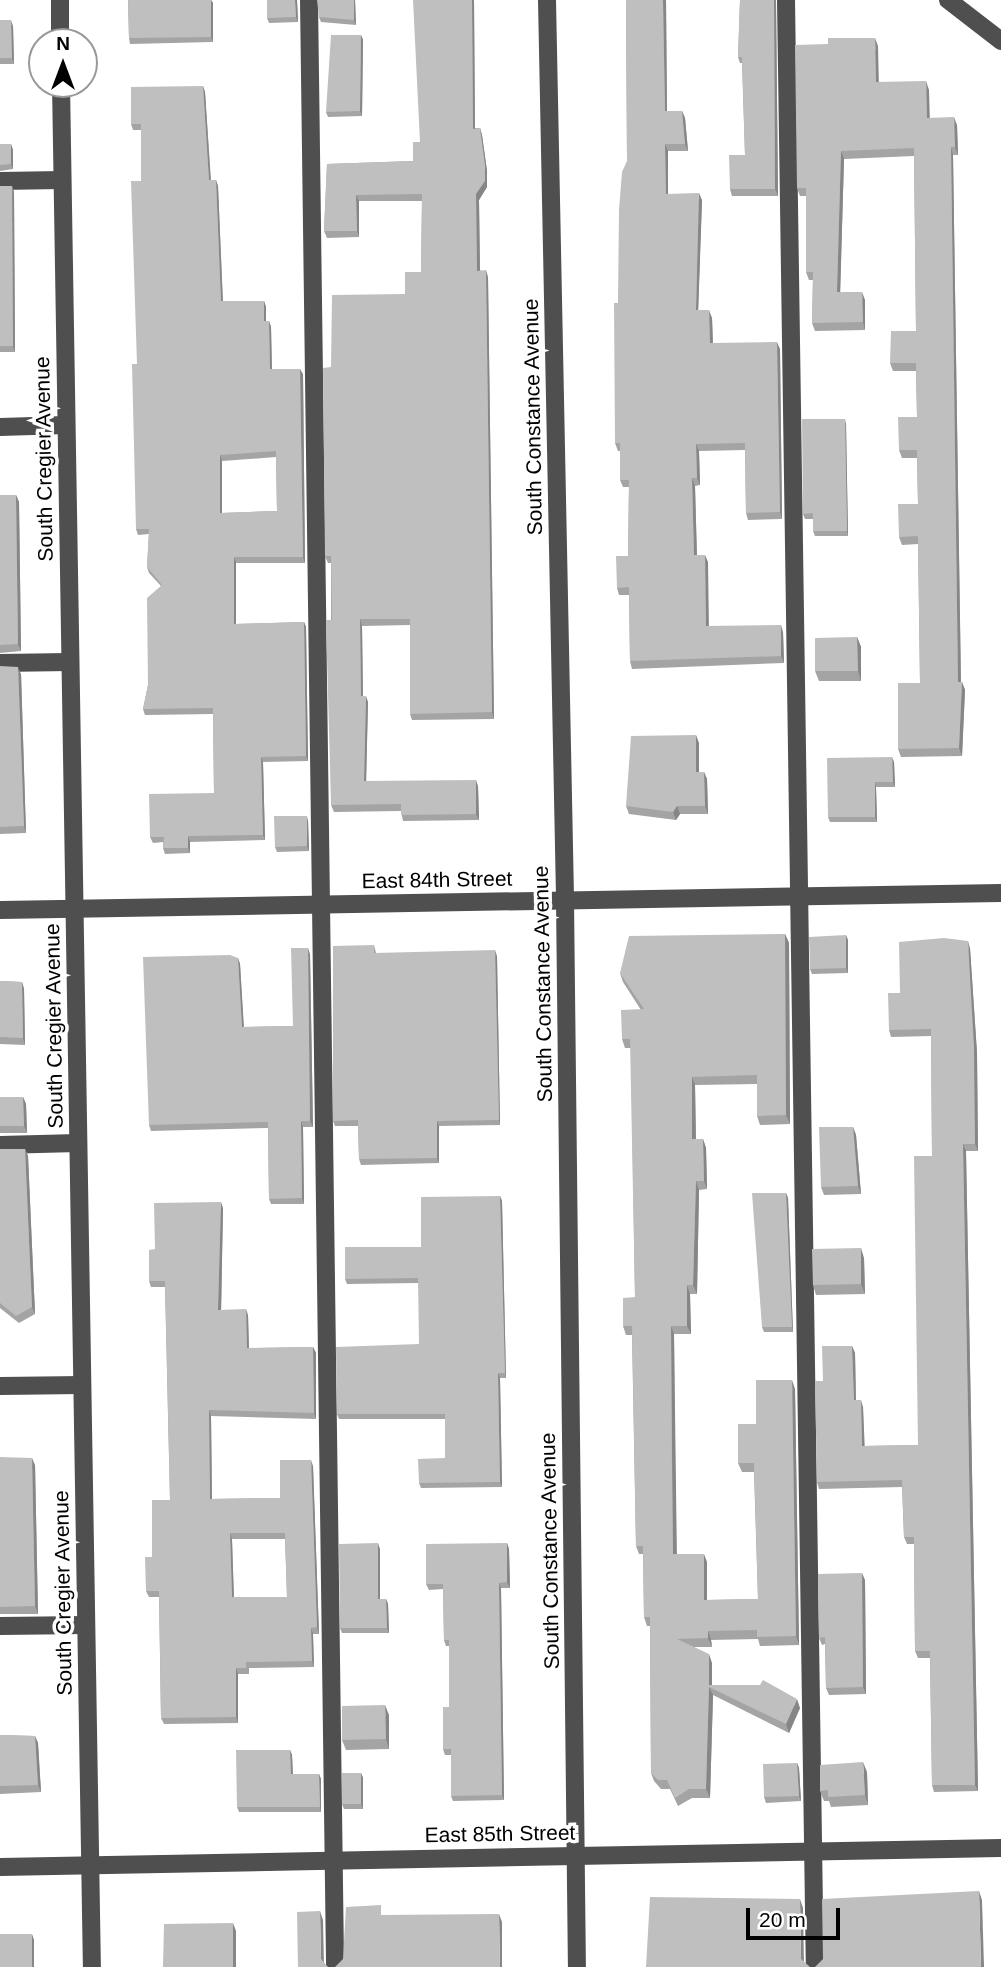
<!DOCTYPE html>
<style>
body{margin:0}
#map{position:relative;width:1001px;height:1967px;overflow:hidden;background:#fff;font-family:Helvetica,sans-serif}
div>[style]{position:absolute}
.minor>*{height:18px;margin:-9px;padding:0 9px;transform-origin:9px;border-radius:9px;background:#4f4f4f}
.wall>*{inset:0;background:#a4a4a4}
.shaded-wall>*{inset:0;background:#868686}
.building>*{inset:0;background:#bfbfbf}
span{translate:-50% -50%;white-space:nowrap;text-align:center;line-height:1.15;-webkit-text-stroke:7px #fff;paint-order:stroke}
.street-label{font-size:21px;color:#000}
.north{position:absolute;left:28px;top:28px;width:70px;height:70px;box-sizing:border-box;background:#fff;border:2px solid #999;border-radius:50%;rotate:0deg;font-size:19px;font-weight:700;line-height:28px;text-align:center;color:#000}
.north::after{content:'';display:block;margin:auto;width:24px;height:32px;background:#000;clip-path:polygon(50% 0,100% 100%,50% 72%,0 100%)}
.scale{position:absolute;left:746px;top:1908px;width:94px;height:32px;box-sizing:border-box;border:4px solid #000;border-top:0;padding-left:9px;font-size:21px;line-height:24px;white-space:nowrap;color:#000;-webkit-text-stroke:5px #fff;paint-order:stroke}
</style>
<div id="map">
<div class="minor">
<i style="left:60px;top:0;width:42px;rotate:90deg"></i>
<i style="left:309px;top:0;width:1967px;rotate:89.24deg"></i>
<i style="left:547px;top:0;width:900px;rotate:88.85deg"></i>
<i style="left:565px;top:900px;width:1067px;rotate:89.36deg"></i>
<i style="left:786px;top:0;width:1967px;rotate:89.16deg"></i>
<i style="left:948px;top:0;width:67px;rotate:37.7deg"></i>
<i style="left:61px;top:84px;width:1883px;rotate:89.06deg"></i>
<i style="left:0;top:181px;width:62px;rotate:-0.9deg"></i>
<i style="left:0;top:427px;width:66px;rotate:-1.7deg"></i>
<i style="left:0;top:663px;width:70px;rotate:-0.8deg"></i>
<i style="left:0;top:910px;width:1001px;rotate:-0.97deg"></i>
<i style="left:0;top:1145px;width:78px;rotate:-1.5deg"></i>
<i style="left:0;top:1386px;width:82px;rotate:-0.7deg"></i>
<i style="left:0;top:1626px;width:86px;rotate:-0.7deg"></i>
<i style="left:0;top:1867px;width:1001px;rotate:-1.09deg"></i>
</div>
<div class="wall">
<i style="clip-path:polygon(128px 0,211px 0,213px 3px,213px 42px,130px 44px,129px 38px)"></i>
<i style="clip-path:polygon(297px 0,298px 22px,269px 23px,267px 18px)"></i>
<i style="clip-path:polygon(355px 0,356px 25px,321px 22px,319px 17px)"></i>
<i style="clip-path:polygon(474px 0,475px 128px,480px 128px,482px 135px,487px 171px,487px 187px,479px 200px,480px 270px,488px 277px,494px 719px,412px 720px,410px 714px,410px 625px,362px 626px,363px 696px,368px 702px,366px 781px,478px 786px,479px 820px,403px 821px,401px 811px,334px 812px,331px 805px,331px 563px,328px 563px,325px 556px,331px 367px,405px 294px,421px 272px,422px 201px,359px 201px,359px 237px,327px 238px,324px 231px,327px 164px,413px 161px)"></i>
<i style="clip-path:polygon(626px 0,666px 0,667px 111px,682px 111px,685px 118px,688px 151px,668px 151px,668px 194px,702px 200px,698px 310px,712px 318px,713px 343px,780px 349px,782px 519px,748px 520px,746px 513px,745px 450px,699px 451px,700px 485px,695px 486px,697px 555px,708px 562px,708px 626px,783px 632px,784px 663px,632px 669px,630px 661px,629px 595px,619px 595px,617px 588px,628px 556px,629px 487px,623px 487px,620px 480px,620px 451px,618px 451px,615px 443px,618px 303px,627px 161px)"></i>
<i style="clip-path:polygon(740px 0,776px 0,778px 196px,732px 196px,730px 189px,745px 155px,742px 63px,740px 63px,738px 57px)"></i>
<i style="clip-path:polygon(0 20px,13px 26px,14px 64px,0 64px)"></i>
<i style="clip-path:polygon(361px 35px,363px 40px,362px 116px,328px 117px,326px 112px)"></i>
<i style="clip-path:polygon(878px 46px,878px 82px,929px 90px,929px 118px,957px 125px,958px 155px,953px 155px,961px 682px,962px 682px,965px 690px,962px 756px,901px 757px,898px 749px,920px 683px,918px 544px,902px 545px,899px 537px,918px 504px,917px 458px,902px 458px,899px 450px,917px 417px,916px 371px,893px 371px,890px 363px,916px 331px,914px 156px,844px 159px,840px 292px,865px 300px,865px 330px,815px 331px,812px 323px,813px 280px,809px 280px,806px 272px,806px 196px,800px 196px,797px 188px)"></i>
<i style="clip-path:polygon(evenodd,203px 86px,205px 92px,211px 180px,216px 180px,218px 186px,223px 301px,264px 301px,266px 307px,266px 321px,269px 321px,271px 327px,272px 369px,303px 374px,305px 563px,236px 563px,236px 624px,304px 622px,306px 627px,308px 761px,263px 762px,265px 840px,190px 842px,190px 853px,165px 854px,163px 848px,163px 842px,153px 843px,150px 837px,214px 793px,213px 714px,145px 715px,143px 709px,148px 685px,161px 586px,149px 573px,147px 567px,149px 534px,138px 535px,136px 529px,137px 364px,141px 181px,141px 130px,133px 130px,131px 124px,203px 86px,276px 457px,277px 511px,222px 513px,222px 461px,276px 457px)"></i>
<i style="clip-path:polygon(0 144px,11px 144px,13px 150px,13px 169px,0 171px)"></i>
<i style="clip-path:polygon(0 186px,12px 186px,14px 192px,15px 352px,0 352px)"></i>
<i style="clip-path:polygon(846px 424px,848px 536px,815px 536px,813px 531px,813px 519px,805px 519px,803px 514px)"></i>
<i style="clip-path:polygon(0 495px,16px 495px,19px 502px,21px 651px,0 653px)"></i>
<i style="clip-path:polygon(857px 637px,861px 647px,861px 681px,819px 681px,815px 671px)"></i>
<i style="clip-path:polygon(0 666px,21px 674px,26px 833px,0 834px)"></i>
<i style="clip-path:polygon(699px 743px,699px 772px,704px 772px,707px 779px,708px 814px,680px 814px,676px 820px,629px 814px,626px 806px)"></i>
<i style="clip-path:polygon(894px 762px,895px 787px,876px 787px,877px 822px,830px 822px,828px 817px)"></i>
<i style="clip-path:polygon(308px 821px,309px 851px,277px 852px,275px 847px)"></i>
<i style="clip-path:polygon(785px 934px,789px 943px,790px 1124px,760px 1125px,757px 1116px,757px 1084px,695px 1085px,696px 1139px,703px 1139px,706px 1148px,707px 1189px,699px 1190px,697px 1294px,690px 1294px,691px 1334px,674px 1334px,676px 1554px,707px 1562px,707px 1600px,758px 1599px,754px 1472px,742px 1472px,738px 1463px,756px 1424px,795px 1389px,799px 1645px,760px 1646px,758px 1639px,711px 1640px,712px 1647px,694px 1647px,712px 1663px,712px 1685px,800px 1708px,789px 1733px,713px 1695px,710px 1798px,692px 1798px,678px 1806px,670px 1789px,661px 1789px,654px 1781px,651px 1773px,650px 1626px,647px 1626px,644px 1617px,643px 1554px,639px 1554px,636px 1546px,632px 1335px,626px 1335px,623px 1326px,635px 1297px,631px 1048px,625px 1048px,622px 1039px,641px 1010px,623px 982px,620px 973px)"></i>
<i style="clip-path:polygon(848px 940px,848px 973px,812px 974px,810px 969px)"></i>
<i style="clip-path:polygon(374px 945px,376px 953px,497px 956px,500px 1125px,439px 1126px,439px 1163px,361px 1165px,359px 1159px,358px 1126px,335px 1126px,333px 1121px)"></i>
<i style="clip-path:polygon(970px 948px,977px 1053px,978px 1151px,966px 1151px,978px 1791px,934px 1792px,932px 1785px,930px 1658px,918px 1658px,915px 1651px,914px 1544px,907px 1544px,904px 1537px,902px 1487px,819px 1489px,817px 1482px,823px 1381px,852px 1346px,855px 1353px,856px 1400px,863px 1407px,864px 1446px,918px 1445px,932px 1156px,931px 1036px,891px 1037px,889px 1030px,900px 993px)"></i>
<i style="clip-path:polygon(310px 954px,313px 1127px,303px 1127px,304px 1204px,271px 1204px,269px 1199px,268px 1128px,151px 1131px,149px 1125px,238px 958px,240px 964px,244px 1027px,293px 1026px)"></i>
<i style="clip-path:polygon(0 981px,22px 982px,24px 989px,25px 1045px,0 1044px)"></i>
<i style="clip-path:polygon(0 1097px,23px 1097px,26px 1104px,27px 1133px,0 1133px)"></i>
<i style="clip-path:polygon(853px 1127px,856px 1135px,861px 1194px,824px 1195px,821px 1187px)"></i>
<i style="clip-path:polygon(0 1149px,25px 1149px,28px 1156px,35px 1314px,19px 1323px,0 1308px)"></i>
<i style="clip-path:polygon(786px 1193px,788px 1198px,793px 1332px,764px 1332px,762px 1327px)"></i>
<i style="clip-path:polygon(500px 1196px,502px 1201px,506px 1378px,500px 1378px,502px 1487px,421px 1488px,419px 1483px,445px 1458px,445px 1419px,339px 1419px,337px 1414px,419px 1344px,419px 1283px,347px 1284px,345px 1279px,421px 1247px)"></i>
<i style="clip-path:polygon(evenodd,223px 1208px,221px 1310px,248px 1315px,249px 1348px,313px 1347px,316px 1353px,316px 1419px,211px 1416px,212px 1499px,280px 1498px,313px 1466px,319px 1634px,313px 1634px,314px 1667px,249px 1668px,249px 1674px,238px 1674px,238px 1723px,164px 1724px,161px 1718px,159px 1597px,149px 1597px,146px 1591px,152px 1557px,170px 1500px,165px 1287px,151px 1287px,149px 1281px,155px 1249px,223px 1208px,232px 1539px,285px 1539px,287px 1597px,234px 1597px,232px 1539px)"></i>
<i style="clip-path:polygon(864px 1258px,865px 1294px,816px 1295px,813px 1285px)"></i>
<i style="clip-path:polygon(0 1457px,35px 1465px,38px 1614px,0 1614px)"></i>
<i style="clip-path:polygon(507px 1543px,509px 1549px,510px 1588px,501px 1588px,504px 1800px,453px 1801px,451px 1796px,451px 1755px,445px 1755px,443px 1749px,449px 1707px,449px 1646px,446px 1646px,444px 1640px,443px 1589px,429px 1590px,426px 1584px)"></i>
<i style="clip-path:polygon(380px 1549px,380px 1599px,386px 1599px,388px 1604px,389px 1633px,342px 1633px,340px 1628px)"></i>
<i style="clip-path:polygon(865px 1580px,866px 1694px,829px 1695px,826px 1688px,825px 1644px,822px 1645px,819px 1638px)"></i>
<i style="clip-path:polygon(389px 1715px,389px 1749px,346px 1750px,342px 1740px)"></i>
<i style="clip-path:polygon(0 1735px,35px 1736px,38px 1743px,41px 1792px,0 1794px)"></i>
<i style="clip-path:polygon(290px 1750px,292px 1755px,293px 1774px,319px 1774px,321px 1779px,321px 1812px,239px 1812px,237px 1807px)"></i>
<i style="clip-path:polygon(797px 1763px,799px 1768px,801px 1801px,766px 1803px,764px 1797px)"></i>
<i style="clip-path:polygon(867px 1772px,868px 1805px,831px 1807px,829px 1801px,824px 1801px,820px 1791px)"></i>
<i style="clip-path:polygon(361px 1773px,363px 1778px,363px 1809px,344px 1809px,342px 1804px)"></i>
</div>
<div class="shaded-wall">
<i style="clip-path:polygon(211px 0,213px 3px,213px 42px,211px 37px)"></i>
<i style="clip-path:polygon(295px 0,297px 0,298px 22px,296px 17px)"></i>
<i style="clip-path:polygon(354px 0,355px 0,356px 25px,354px 20px)"></i>
<i style="clip-path:polygon(472px 0,474px 0,475px 135px,473px 129px)"></i>
<i style="clip-path:polygon(663px 0,666px 0,667px 118px,665px 111px)"></i>
<i style="clip-path:polygon(774px 0,776px 0,778px 196px,775px 189px)"></i>
<i style="clip-path:polygon(11px 20px,13px 26px,14px 64px,12px 58px)"></i>
<i style="clip-path:polygon(361px 35px,363px 40px,362px 116px,360px 111px)"></i>
<i style="clip-path:polygon(875px 38px,878px 46px,879px 90px,876px 82px)"></i>
<i style="clip-path:polygon(926px 81px,929px 90px,930px 126px,927px 118px)"></i>
<i style="clip-path:polygon(203px 86px,205px 92px,211px 186px,209px 180px)"></i>
<i style="clip-path:polygon(682px 111px,685px 118px,688px 151px,685px 144px)"></i>
<i style="clip-path:polygon(954px 117px,957px 125px,958px 155px,955px 147px)"></i>
<i style="clip-path:polygon(480px 128px,482px 135px,487px 171px,487px 187px,479px 200px,480px 277px,477px 271px,476px 194px)"></i>
<i style="clip-path:polygon(11px 144px,13px 150px,13px 169px,11px 164px)"></i>
<i style="clip-path:polygon(665px 144px,668px 151px,668px 201px,666px 194px)"></i>
<i style="clip-path:polygon(951px 147px,953px 155px,961px 690px,958px 682px)"></i>
<i style="clip-path:polygon(841px 151px,844px 159px,840px 300px,837px 292px)"></i>
<i style="clip-path:polygon(216px 180px,218px 186px,223px 307px,221px 301px)"></i>
<i style="clip-path:polygon(12px 186px,14px 192px,15px 352px,13px 346px)"></i>
<i style="clip-path:polygon(699px 193px,702px 200px,698px 317px,696px 310px)"></i>
<i style="clip-path:polygon(356px 195px,359px 201px,359px 237px,357px 231px)"></i>
<i style="clip-path:polygon(486px 270px,488px 277px,494px 719px,492px 712px)"></i>
<i style="clip-path:polygon(862px 292px,865px 300px,865px 330px,863px 322px)"></i>
<i style="clip-path:polygon(264px 301px,266px 307px,266px 327px,264px 321px)"></i>
<i style="clip-path:polygon(709px 310px,712px 318px,713px 350px,710px 343px)"></i>
<i style="clip-path:polygon(269px 321px,271px 327px,272px 375px,270px 369px)"></i>
<i style="clip-path:polygon(777px 342px,780px 349px,782px 519px,780px 512px)"></i>
<i style="clip-path:polygon(300px 369px,303px 374px,305px 563px,303px 557px)"></i>
<i style="clip-path:polygon(845px 419px,846px 424px,848px 536px,847px 531px)"></i>
<i style="clip-path:polygon(696px 444px,699px 451px,700px 485px,697px 478px)"></i>
<i style="clip-path:polygon(220px 455px,222px 461px,222px 519px,220px 513px)"></i>
<i style="clip-path:polygon(692px 478px,695px 486px,697px 562px,694px 555px)"></i>
<i style="clip-path:polygon(16px 495px,19px 502px,21px 651px,18px 644px)"></i>
<i style="clip-path:polygon(705px 555px,708px 562px,709px 633px,706px 626px)"></i>
<i style="clip-path:polygon(234px 557px,236px 563px,236px 630px,234px 624px)"></i>
<i style="clip-path:polygon(360px 619px,362px 626px,363px 702px,361px 696px)"></i>
<i style="clip-path:polygon(304px 622px,306px 627px,308px 761px,306px 756px)"></i>
<i style="clip-path:polygon(781px 625px,783px 632px,784px 663px,781px 656px)"></i>
<i style="clip-path:polygon(857px 637px,861px 647px,861px 681px,858px 671px)"></i>
<i style="clip-path:polygon(18px 667px,21px 674px,26px 833px,24px 826px)"></i>
<i style="clip-path:polygon(962px 682px,965px 690px,962px 756px,959px 748px)"></i>
<i style="clip-path:polygon(366px 696px,368px 702px,366px 787px,364px 781px)"></i>
<i style="clip-path:polygon(696px 735px,699px 743px,699px 780px,696px 772px)"></i>
<i style="clip-path:polygon(261px 757px,263px 762px,265px 840px,263px 835px)"></i>
<i style="clip-path:polygon(892px 757px,894px 762px,895px 787px,893px 782px)"></i>
<i style="clip-path:polygon(704px 772px,707px 779px,708px 814px,705px 806px)"></i>
<i style="clip-path:polygon(476px 780px,478px 786px,479px 820px,476px 814px)"></i>
<i style="clip-path:polygon(875px 782px,876px 787px,877px 822px,875px 817px)"></i>
<i style="clip-path:polygon(677px 806px,680px 814px,676px 820px,673px 812px)"></i>
<i style="clip-path:polygon(307px 816px,308px 821px,309px 851px,307px 846px)"></i>
<i style="clip-path:polygon(188px 836px,190px 842px,190px 853px,188px 848px)"></i>
<i style="clip-path:polygon(785px 934px,789px 943px,790px 1124px,786px 1115px)"></i>
<i style="clip-path:polygon(846px 935px,848px 940px,848px 973px,846px 968px)"></i>
<i style="clip-path:polygon(968px 941px,970px 948px,977px 1053px,978px 1151px,975px 1144px)"></i>
<i style="clip-path:polygon(308px 948px,310px 954px,313px 1127px,310px 1121px)"></i>
<i style="clip-path:polygon(495px 950px,497px 956px,500px 1125px,499px 1120px)"></i>
<i style="clip-path:polygon(238px 958px,240px 964px,244px 1033px,242px 1027px)"></i>
<i style="clip-path:polygon(22px 982px,24px 989px,25px 1045px,23px 1038px)"></i>
<i style="clip-path:polygon(692px 1077px,695px 1085px,696px 1148px,692px 1139px)"></i>
<i style="clip-path:polygon(23px 1097px,26px 1104px,27px 1133px,24px 1126px)"></i>
<i style="clip-path:polygon(301px 1121px,303px 1127px,304px 1204px,302px 1198px)"></i>
<i style="clip-path:polygon(437px 1121px,439px 1126px,439px 1163px,437px 1158px)"></i>
<i style="clip-path:polygon(853px 1127px,856px 1135px,861px 1194px,858px 1186px)"></i>
<i style="clip-path:polygon(703px 1139px,706px 1148px,707px 1189px,704px 1181px)"></i>
<i style="clip-path:polygon(963px 1144px,966px 1151px,978px 1791px,975px 1785px)"></i>
<i style="clip-path:polygon(25px 1149px,28px 1156px,35px 1314px,32px 1307px)"></i>
<i style="clip-path:polygon(696px 1181px,699px 1190px,697px 1294px,693px 1285px)"></i>
<i style="clip-path:polygon(786px 1193px,788px 1198px,793px 1332px,792px 1327px)"></i>
<i style="clip-path:polygon(500px 1196px,502px 1201px,506px 1378px,505px 1373px)"></i>
<i style="clip-path:polygon(221px 1202px,223px 1208px,221px 1316px,218px 1310px)"></i>
<i style="clip-path:polygon(861px 1248px,864px 1258px,865px 1294px,861px 1284px)"></i>
<i style="clip-path:polygon(687px 1285px,690px 1294px,691px 1334px,687px 1326px)"></i>
<i style="clip-path:polygon(246px 1309px,248px 1315px,249px 1354px,247px 1348px)"></i>
<i style="clip-path:polygon(671px 1326px,674px 1334px,677px 1563px,673px 1554px)"></i>
<i style="clip-path:polygon(852px 1346px,855px 1353px,856px 1407px,854px 1400px)"></i>
<i style="clip-path:polygon(313px 1347px,316px 1353px,316px 1419px,314px 1413px)"></i>
<i style="clip-path:polygon(498px 1373px,500px 1378px,502px 1487px,500px 1482px)"></i>
<i style="clip-path:polygon(792px 1380px,795px 1389px,799px 1645px,796px 1636px)"></i>
<i style="clip-path:polygon(861px 1400px,863px 1407px,865px 1453px,862px 1446px)"></i>
<i style="clip-path:polygon(209px 1410px,211px 1416px,212px 1505px,210px 1499px)"></i>
<i style="clip-path:polygon(32px 1458px,35px 1465px,38px 1614px,35px 1606px)"></i>
<i style="clip-path:polygon(311px 1460px,313px 1466px,319px 1634px,317px 1627px)"></i>
<i style="clip-path:polygon(230px 1533px,232px 1539px,234px 1604px,232px 1597px)"></i>
<i style="clip-path:polygon(378px 1543px,380px 1549px,380px 1604px,378px 1599px)"></i>
<i style="clip-path:polygon(507px 1543px,509px 1549px,510px 1588px,507px 1582px)"></i>
<i style="clip-path:polygon(704px 1554px,707px 1562px,707px 1608px,704px 1600px)"></i>
<i style="clip-path:polygon(862px 1573px,865px 1580px,866px 1694px,863px 1687px)"></i>
<i style="clip-path:polygon(499px 1583px,501px 1588px,504px 1800px,502px 1795px)"></i>
<i style="clip-path:polygon(386px 1599px,388px 1604px,389px 1633px,387px 1628px)"></i>
<i style="clip-path:polygon(311px 1628px,313px 1634px,314px 1667px,312px 1661px)"></i>
<i style="clip-path:polygon(708px 1631px,711px 1640px,712px 1647px,708px 1638px)"></i>
<i style="clip-path:polygon(709px 1654px,712px 1663px,712px 1688px,709px 1685px)"></i>
<i style="clip-path:polygon(236px 1668px,238px 1674px,238px 1723px,236px 1717px)"></i>
<i style="clip-path:polygon(709px 1687px,713px 1695px,710px 1798px,706px 1789px)"></i>
<i style="clip-path:polygon(797px 1699px,800px 1708px,789px 1733px,786px 1724px)"></i>
<i style="clip-path:polygon(385px 1705px,389px 1715px,389px 1749px,386px 1739px)"></i>
<i style="clip-path:polygon(35px 1736px,38px 1743px,41px 1792px,38px 1785px)"></i>
<i style="clip-path:polygon(290px 1750px,292px 1755px,293px 1779px,291px 1774px)"></i>
<i style="clip-path:polygon(863px 1762px,867px 1772px,868px 1805px,865px 1795px)"></i>
<i style="clip-path:polygon(797px 1763px,799px 1768px,801px 1801px,799px 1796px)"></i>
<i style="clip-path:polygon(361px 1773px,363px 1778px,363px 1809px,361px 1804px)"></i>
<i style="clip-path:polygon(319px 1774px,321px 1779px,321px 1812px,320px 1807px)"></i>
<i style="clip-path:polygon(979px 1891px,982px 1900px,984px 1967px,981px 1967px)"></i>
<i style="clip-path:polygon(800px 1899px,803px 1908px,804px 1967px,801px 1959px)"></i>
<i style="clip-path:polygon(320px 1911px,323px 1920px,324px 1967px,321px 1959px)"></i>
<i style="clip-path:polygon(499px 1914px,502px 1922px,502px 1967px,500px 1967px)"></i>
<i style="clip-path:polygon(233px 1923px,236px 1931px,236px 1967px,233px 1967px)"></i>
<i style="clip-path:polygon(32px 1934px,34px 1940px,34px 1967px,32px 1967px)"></i>
</div>
<div class="building">
<i style="clip-path:polygon(128px 0,211px 0,211px 37px,129px 38px)"></i>
<i style="clip-path:polygon(267px 0,295px 0,296px 17px,267px 18px)"></i>
<i style="clip-path:polygon(317px 0,354px 0,354px 20px,319px 17px)"></i>
<i style="clip-path:polygon(413px 0,472px 0,473px 129px,480px 128px,485px 165px,485px 181px,476px 194px,477px 271px,486px 270px,492px 712px,410px 714px,410px 619px,360px 619px,361px 696px,366px 696px,364px 781px,476px 780px,476px 814px,401px 815px,401px 804px,331px 805px,326px 620px,332px 620px,331px 556px,325px 556px,323px 368px,331px 367px,332px 295px,405px 294px,405px 272px,421px 272px,422px 194px,356px 195px,357px 231px,324px 231px,327px 164px,413px 161px,413px 142px,420px 142px)"></i>
<i style="clip-path:polygon(626px 0,663px 0,665px 111px,682px 111px,685px 144px,665px 144px,666px 194px,699px 193px,696px 310px,709px 310px,710px 343px,777px 342px,780px 512px,746px 513px,745px 443px,696px 444px,697px 478px,692px 478px,694px 555px,705px 555px,706px 626px,781px 625px,781px 656px,630px 661px,629px 587px,617px 588px,616px 556px,628px 556px,629px 480px,620px 480px,620px 443px,615px 443px,614px 303px,618px 303px,619px 210px,622px 172px,627px 161px)"></i>
<i style="clip-path:polygon(740px 0,774px 0,775px 189px,730px 189px,729px 155px,745px 155px,742px 57px,738px 57px)"></i>
<i style="clip-path:polygon(0 20px,11px 20px,12px 58px,0 58px)"></i>
<i style="clip-path:polygon(331px 35px,361px 35px,360px 111px,326px 112px)"></i>
<i style="clip-path:polygon(828px 38px,875px 38px,876px 82px,926px 81px,927px 118px,954px 117px,955px 147px,951px 147px,958px 682px,962px 682px,959px 748px,898px 749px,898px 683px,920px 683px,918px 536px,899px 537px,898px 504px,918px 504px,917px 450px,899px 450px,898px 417px,917px 417px,916px 363px,890px 363px,891px 331px,916px 331px,914px 148px,841px 151px,837px 292px,862px 292px,863px 322px,812px 323px,813px 272px,806px 272px,806px 188px,797px 188px,795px 45px,828px 44px)"></i>
<i style="clip-path:polygon(evenodd,203px 86px,209px 180px,216px 180px,221px 301px,264px 301px,264px 321px,269px 321px,270px 369px,300px 369px,303px 557px,234px 557px,234px 624px,304px 622px,306px 756px,261px 757px,263px 835px,188px 836px,188px 848px,163px 848px,164px 837px,150px 837px,149px 794px,214px 793px,213px 708px,143px 709px,148px 685px,147px 598px,162px 585px,147px 567px,149px 529px,136px 529px,132px 364px,137px 364px,131px 181px,141px 181px,141px 124px,131px 124px,131px 87px,203px 86px,276px 451px,277px 511px,220px 513px,220px 455px,276px 451px)"></i>
<i style="clip-path:polygon(0 144px,11px 144px,11px 164px,0 165px)"></i>
<i style="clip-path:polygon(0 186px,12px 186px,13px 346px,0 346px)"></i>
<i style="clip-path:polygon(802px 419px,845px 419px,847px 531px,813px 531px,813px 513px,803px 514px)"></i>
<i style="clip-path:polygon(0 495px,16px 495px,18px 644px,0 645px)"></i>
<i style="clip-path:polygon(857px 637px,858px 671px,815px 671px,815px 638px)"></i>
<i style="clip-path:polygon(0 666px,18px 667px,24px 826px,0 827px)"></i>
<i style="clip-path:polygon(696px 735px,696px 772px,704px 772px,705px 806px,677px 806px,673px 812px,626px 806px,631px 736px)"></i>
<i style="clip-path:polygon(892px 757px,893px 782px,875px 782px,875px 817px,828px 817px,827px 758px)"></i>
<i style="clip-path:polygon(274px 816px,307px 816px,307px 846px,275px 847px)"></i>
<i style="clip-path:polygon(785px 934px,786px 1115px,757px 1116px,757px 1075px,692px 1077px,692px 1139px,703px 1139px,704px 1181px,696px 1181px,693px 1285px,687px 1285px,687px 1326px,671px 1326px,672px 1469px,673px 1554px,704px 1554px,704px 1600px,758px 1599px,754px 1463px,738px 1463px,738px 1424px,756px 1424px,756px 1380px,792px 1380px,796px 1636px,757px 1637px,757px 1630px,708px 1631px,708px 1638px,677px 1639px,709px 1654px,709px 1685px,760px 1685px,763px 1680px,797px 1699px,786px 1724px,709px 1687px,706px 1789px,689px 1789px,675px 1798px,667px 1780px,658px 1780px,651px 1773px,650px 1617px,644px 1617px,643px 1546px,636px 1546px,632px 1326px,623px 1326px,623px 1298px,635px 1297px,630px 1039px,622px 1039px,621px 1010px,644px 1009px,620px 973px,629px 936px)"></i>
<i style="clip-path:polygon(846px 935px,846px 968px,810px 969px,809px 937px)"></i>
<i style="clip-path:polygon(944px 938px,968px 941px,974px 1046px,975px 1144px,963px 1144px,975px 1785px,932px 1785px,930px 1651px,915px 1651px,914px 1537px,904px 1537px,902px 1480px,817px 1482px,815px 1381px,823px 1381px,822px 1346px,852px 1346px,854px 1400px,861px 1400px,862px 1446px,918px 1445px,914px 1156px,932px 1156px,931px 1029px,889px 1030px,888px 993px,900px 993px,899px 942px)"></i>
<i style="clip-path:polygon(374px 945px,374px 953px,495px 950px,499px 1120px,437px 1121px,437px 1158px,359px 1159px,358px 1120px,333px 1121px,333px 946px)"></i>
<i style="clip-path:polygon(291px 948px,308px 948px,310px 1121px,301px 1121px,302px 1198px,269px 1199px,268px 1122px,149px 1125px,143px 957px,230px 955px,238px 958px,242px 1027px,293px 1026px)"></i>
<i style="clip-path:polygon(0 981px,22px 982px,23px 1038px,0 1037px)"></i>
<i style="clip-path:polygon(0 1097px,23px 1097px,24px 1126px,0 1126px)"></i>
<i style="clip-path:polygon(819px 1127px,853px 1127px,858px 1186px,821px 1187px)"></i>
<i style="clip-path:polygon(0 1149px,25px 1149px,32px 1307px,16px 1316px,0 1303px)"></i>
<i style="clip-path:polygon(752px 1193px,786px 1193px,792px 1327px,762px 1327px)"></i>
<i style="clip-path:polygon(500px 1196px,505px 1373px,498px 1373px,500px 1482px,419px 1483px,418px 1459px,445px 1458px,445px 1414px,337px 1414px,336px 1347px,419px 1344px,418px 1278px,345px 1279px,345px 1247px,421px 1247px,421px 1197px)"></i>
<i style="clip-path:polygon(evenodd,221px 1202px,218px 1310px,246px 1309px,247px 1348px,313px 1347px,314px 1413px,209px 1410px,210px 1499px,280px 1498px,280px 1460px,311px 1460px,317px 1627px,311px 1628px,312px 1661px,246px 1662px,246px 1668px,236px 1668px,236px 1717px,161px 1718px,159px 1591px,146px 1591px,145px 1557px,152px 1557px,152px 1500px,170px 1500px,165px 1281px,149px 1281px,149px 1250px,155px 1249px,154px 1203px,221px 1202px,230px 1533px,285px 1533px,287px 1597px,232px 1597px,230px 1533px)"></i>
<i style="clip-path:polygon(861px 1248px,861px 1284px,813px 1285px,812px 1249px)"></i>
<i style="clip-path:polygon(0 1457px,32px 1458px,35px 1606px,0 1607px)"></i>
<i style="clip-path:polygon(378px 1543px,378px 1599px,386px 1599px,387px 1628px,340px 1628px,339px 1544px)"></i>
<i style="clip-path:polygon(507px 1543px,507px 1582px,499px 1583px,502px 1795px,451px 1796px,451px 1749px,443px 1749px,443px 1707px,449px 1707px,449px 1640px,444px 1640px,443px 1584px,426px 1584px,426px 1544px)"></i>
<i style="clip-path:polygon(862px 1573px,863px 1687px,826px 1688px,825px 1637px,819px 1638px,818px 1574px)"></i>
<i style="clip-path:polygon(385px 1705px,386px 1739px,342px 1740px,342px 1706px)"></i>
<i style="clip-path:polygon(0 1735px,35px 1736px,38px 1785px,0 1786px)"></i>
<i style="clip-path:polygon(236px 1750px,290px 1750px,291px 1774px,319px 1774px,320px 1807px,237px 1807px)"></i>
<i style="clip-path:polygon(863px 1762px,865px 1795px,828px 1797px,828px 1790px,820px 1791px,820px 1765px)"></i>
<i style="clip-path:polygon(797px 1763px,799px 1796px,764px 1797px,763px 1764px)"></i>
<i style="clip-path:polygon(342px 1773px,361px 1773px,361px 1804px,342px 1804px)"></i>
<i style="clip-path:polygon(979px 1891px,981px 1967px,815px 1967px,823px 1959px,822px 1899px)"></i>
<i style="clip-path:polygon(650px 1897px,800px 1899px,801px 1959px,810px 1967px,646px 1967px)"></i>
<i style="clip-path:polygon(381px 1905px,381px 1915px,499px 1914px,500px 1967px,335px 1967px,343px 1959px,346px 1907px)"></i>
<i style="clip-path:polygon(320px 1911px,321px 1959px,328px 1967px,298px 1967px,297px 1912px)"></i>
<i style="clip-path:polygon(233px 1923px,233px 1967px,163px 1967px,164px 1924px)"></i>
<i style="clip-path:polygon(0 1934px,32px 1934px,32px 1967px,0 1967px)"></i>
</div>
<div class="street-label">
<span style="left:533px;top:417px;rotate:-91deg">South Constance Avenue</span>
<span style="left:44px;top:459px;rotate:-91deg">South Cregier Avenue</span>
<span style="left:437px;top:880px;rotate:-1deg">East 84th Street</span>
<span style="left:543px;top:984px;rotate:-91deg">South Constance Avenue</span>
<span style="left:54px;top:1026px;rotate:-91deg">South Cregier Avenue</span>
<span style="left:550px;top:1551px;rotate:-91deg">South Constance Avenue</span>
<span style="left:63px;top:1593px;rotate:-91deg">South Cregier Avenue</span>
<span style="left:500px;top:1834px;rotate:-1deg">East 85th Street</span>
</div>
<div class="north">N</div>
<div class="scale">20 m</div>
</div>
